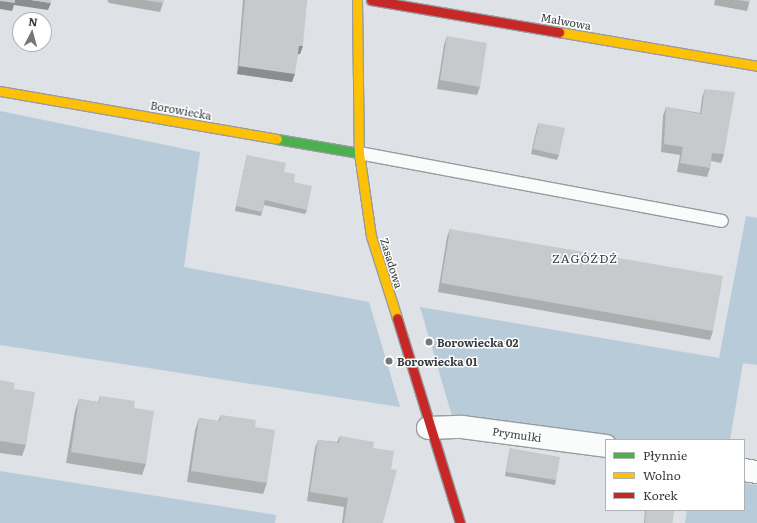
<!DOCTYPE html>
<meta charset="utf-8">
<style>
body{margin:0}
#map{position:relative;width:757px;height:523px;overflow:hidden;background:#dee2e6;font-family:Literata,serif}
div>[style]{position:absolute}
.green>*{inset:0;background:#b8cbd8}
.roads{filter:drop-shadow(1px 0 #989c9e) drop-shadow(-1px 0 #989c9e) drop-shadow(0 1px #989c9e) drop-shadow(0 -1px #989c9e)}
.lane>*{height:12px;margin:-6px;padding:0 6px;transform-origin:6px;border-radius:6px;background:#fafbfb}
.street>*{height:22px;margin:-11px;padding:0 11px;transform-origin:11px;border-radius:11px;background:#fafbfb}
.fast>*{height:9px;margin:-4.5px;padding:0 4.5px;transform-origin:4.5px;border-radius:4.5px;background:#4caf50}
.slow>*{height:9px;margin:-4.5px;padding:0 4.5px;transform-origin:4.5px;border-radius:4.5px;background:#ffc107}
.jam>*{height:9px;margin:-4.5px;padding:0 4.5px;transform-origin:4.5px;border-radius:4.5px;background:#c62828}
.wall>*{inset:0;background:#aaaeaf}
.shaded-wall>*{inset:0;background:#8b8d8f}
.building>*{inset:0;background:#c6cacc}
.dots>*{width:11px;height:11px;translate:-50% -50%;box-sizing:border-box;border:2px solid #fff;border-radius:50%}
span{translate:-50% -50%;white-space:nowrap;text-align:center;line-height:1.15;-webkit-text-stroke:3px #fff;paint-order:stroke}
.street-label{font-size:11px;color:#393d3f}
.poi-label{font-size:11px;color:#393d3f;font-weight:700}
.left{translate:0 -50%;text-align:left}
.neighbourhood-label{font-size:12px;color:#393d3f;letter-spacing:1px}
.legend{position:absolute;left:605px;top:439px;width:140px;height:72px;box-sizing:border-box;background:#fff;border:1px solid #b0b1b2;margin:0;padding:5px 7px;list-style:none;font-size:12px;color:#393d3f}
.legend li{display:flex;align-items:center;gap:8px;height:20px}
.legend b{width:20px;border:1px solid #b0b1b2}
.north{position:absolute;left:12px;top:12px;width:40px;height:40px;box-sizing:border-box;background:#fff;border:1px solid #b0b1b2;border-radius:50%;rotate:6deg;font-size:11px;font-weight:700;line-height:16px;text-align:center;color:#393d3f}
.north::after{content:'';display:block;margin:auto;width:14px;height:18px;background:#737779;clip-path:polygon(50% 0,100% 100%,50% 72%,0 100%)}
</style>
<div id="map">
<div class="green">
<i style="clip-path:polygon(0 111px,200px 152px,184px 267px,369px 302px,400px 407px,0 345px)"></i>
<i style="clip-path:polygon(746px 216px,757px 218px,757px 365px,743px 363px,730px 440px,606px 440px,452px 416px,420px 307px,719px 358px)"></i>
<i style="clip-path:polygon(0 471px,276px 515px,275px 523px,0 523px)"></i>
<i style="clip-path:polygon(744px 483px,757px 485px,757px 523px,685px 523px,687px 510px,744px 510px)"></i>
</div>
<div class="roads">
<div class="lane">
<i style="left:359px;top:153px;width:369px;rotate:10.6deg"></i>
</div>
<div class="street">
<i style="left:428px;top:428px;width:34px;rotate:-2deg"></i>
<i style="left:462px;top:427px;width:145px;rotate:7.5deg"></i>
<i style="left:744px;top:470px;width:13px;rotate:9deg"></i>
</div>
<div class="fast">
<i style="left:277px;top:139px;width:83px;rotate:9.7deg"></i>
</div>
<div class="slow">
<i style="left:357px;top:0;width:153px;rotate:89.3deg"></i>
<i style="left:359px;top:153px;width:84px;rotate:81.8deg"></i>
<i style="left:371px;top:236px;width:86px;rotate:72.4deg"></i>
<i style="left:559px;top:32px;width:201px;rotate:9.7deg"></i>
<i style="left:0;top:91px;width:281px;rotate:9.8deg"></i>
</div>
<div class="jam">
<i style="left:371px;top:0;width:191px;rotate:9.7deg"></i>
<i style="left:397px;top:318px;width:214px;rotate:72.9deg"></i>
</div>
</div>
<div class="wall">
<i style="clip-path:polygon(107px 0,164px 0,160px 12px,109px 3px)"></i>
<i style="clip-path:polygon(241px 0,307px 0,300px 54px,298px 54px,292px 82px,237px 74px,243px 0)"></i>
<i style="clip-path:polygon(715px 0,750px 0,747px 11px,714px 5px)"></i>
<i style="clip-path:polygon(447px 36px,480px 87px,477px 95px,437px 89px,444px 45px)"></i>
<i style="clip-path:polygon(705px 89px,724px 154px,721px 163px,711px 161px,710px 168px,707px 177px,677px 172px,680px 155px,661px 152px,663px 116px,666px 107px,700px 113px,702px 98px)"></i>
<i style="clip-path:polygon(539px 123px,559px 155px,557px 160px,531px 154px,537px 127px)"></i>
<i style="clip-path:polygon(247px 155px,284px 172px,294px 182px,307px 210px,305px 214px,264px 205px,261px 216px,235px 211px,246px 159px)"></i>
<i style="clip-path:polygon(450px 229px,713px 331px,710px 340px,438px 292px,447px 237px)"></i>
<i style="clip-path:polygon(0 380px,14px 389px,26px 445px,22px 456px,0 453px)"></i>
<i style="clip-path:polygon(100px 396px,134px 408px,146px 464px,142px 475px,66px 463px,75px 411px,79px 399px,98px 402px)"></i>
<i style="clip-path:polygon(221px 415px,255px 427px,267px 483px,263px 494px,187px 482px,195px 430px,199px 418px,218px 421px)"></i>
<i style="clip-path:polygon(340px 436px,373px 448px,383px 523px,342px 523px,344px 507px,307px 501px,315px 448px,318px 440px,337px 442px)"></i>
<i style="clip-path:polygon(510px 448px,556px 480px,555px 485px,505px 476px,509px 453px)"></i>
<i style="clip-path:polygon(645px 510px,674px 510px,672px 523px,644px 523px)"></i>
</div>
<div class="shaded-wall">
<i style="clip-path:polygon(15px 0,31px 0,51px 3px,48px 10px,14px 5px,12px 11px,0 9px,0 1px)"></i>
<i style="clip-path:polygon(299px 46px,303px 46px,300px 54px,296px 54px)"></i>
<i style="clip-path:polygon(239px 66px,295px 74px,292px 82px,237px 74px)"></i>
</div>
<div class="building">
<i style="clip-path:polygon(0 0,15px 0,15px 3px,0 1px)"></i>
<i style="clip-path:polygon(31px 0,51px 0,51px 3px)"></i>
<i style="clip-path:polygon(144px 0,164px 0,163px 3px)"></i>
<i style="clip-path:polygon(245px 0,307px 0,303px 46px,299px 46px,295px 74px,239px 66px)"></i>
<i style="clip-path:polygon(737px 0,750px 0,750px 2px)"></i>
<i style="clip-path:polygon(447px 36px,487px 43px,480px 87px,440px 80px)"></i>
<i style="clip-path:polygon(705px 89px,735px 92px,724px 154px,712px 153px,710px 168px,680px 163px,683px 147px,664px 144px,666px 107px,701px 114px)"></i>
<i style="clip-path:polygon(539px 123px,565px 128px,559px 155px,533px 149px)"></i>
<i style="clip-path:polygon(247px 155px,286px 163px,284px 172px,295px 174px,294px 182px,312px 186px,307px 210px,265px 200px,262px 212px,236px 206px)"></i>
<i style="clip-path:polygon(450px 229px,723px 276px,713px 331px,441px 283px)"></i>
<i style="clip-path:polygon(0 380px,15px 383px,14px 389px,35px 392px,26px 445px,0 441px)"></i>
<i style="clip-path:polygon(100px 396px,135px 401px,134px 408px,154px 411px,146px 464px,71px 452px,79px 399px,99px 402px)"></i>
<i style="clip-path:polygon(221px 415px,256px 420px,255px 427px,275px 430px,267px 483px,191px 471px,199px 418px,220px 421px)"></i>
<i style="clip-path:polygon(340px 436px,374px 442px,373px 448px,394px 451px,391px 469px,397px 470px,383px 523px,344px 523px,348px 498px,310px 492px,318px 440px,339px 443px)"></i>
<i style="clip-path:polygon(510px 448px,560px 457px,556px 480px,506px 472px)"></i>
<i style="clip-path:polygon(646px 510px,674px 510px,672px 523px,645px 523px)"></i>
</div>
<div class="dots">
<i style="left:429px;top:342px;background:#737779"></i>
<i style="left:389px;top:361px;background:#737779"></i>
</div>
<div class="street-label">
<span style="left:566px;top:21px;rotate:10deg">Malwowa</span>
<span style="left:181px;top:110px;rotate:10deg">Borowiecka</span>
<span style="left:392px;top:263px;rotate:73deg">Zasadowa</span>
<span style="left:517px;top:434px;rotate:8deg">Prymulki</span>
</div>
<div class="poi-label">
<span class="left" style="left:437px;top:342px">Borowiecka 02</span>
<span class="left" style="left:397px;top:361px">Borowiecka 01</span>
</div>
<div class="neighbourhood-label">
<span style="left:585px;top:259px">ZAGÓŹDŹ</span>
</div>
<ul class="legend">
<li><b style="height:5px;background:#4caf50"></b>Płynnie</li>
<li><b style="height:5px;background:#ffc107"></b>Wolno</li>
<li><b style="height:5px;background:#c62828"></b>Korek</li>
</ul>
<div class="north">N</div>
</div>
